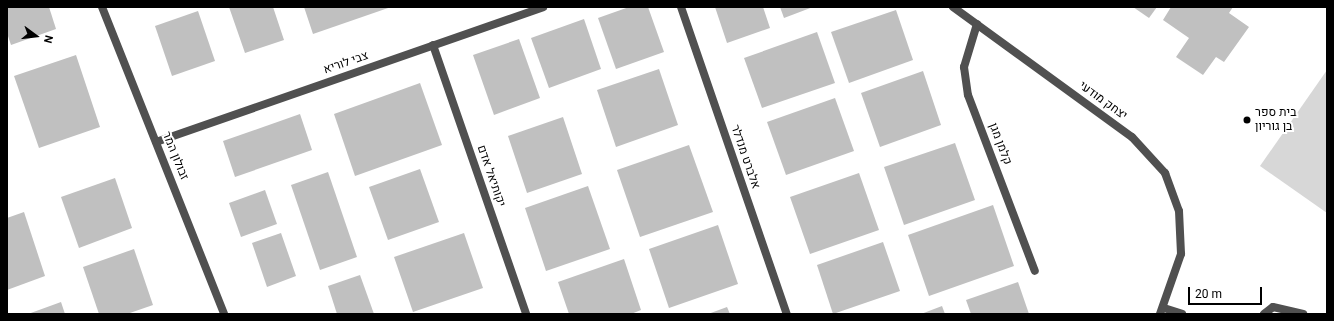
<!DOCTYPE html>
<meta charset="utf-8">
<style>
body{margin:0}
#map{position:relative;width:1334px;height:321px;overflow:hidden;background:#fff;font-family:Roboto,Heebo,sans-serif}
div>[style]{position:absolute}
.green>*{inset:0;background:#d7d7d7}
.building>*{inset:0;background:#c0c0c0}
.minor>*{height:8px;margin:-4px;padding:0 4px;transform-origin:4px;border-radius:4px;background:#505050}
.tertiary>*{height:8px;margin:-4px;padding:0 4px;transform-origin:4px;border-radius:4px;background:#505050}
.dots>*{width:11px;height:11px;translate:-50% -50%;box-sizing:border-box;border:2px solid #fff;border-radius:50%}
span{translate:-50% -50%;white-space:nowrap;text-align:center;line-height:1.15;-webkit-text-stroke:4px #fff;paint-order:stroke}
.street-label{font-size:12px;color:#000}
.poi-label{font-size:12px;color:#000}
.left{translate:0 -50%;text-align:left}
.frame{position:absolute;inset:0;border:8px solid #000;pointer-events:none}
.north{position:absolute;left:16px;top:16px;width:40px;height:40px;-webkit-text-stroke:3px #fff;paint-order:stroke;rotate:105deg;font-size:11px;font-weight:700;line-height:16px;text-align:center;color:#000}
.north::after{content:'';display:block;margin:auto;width:14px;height:18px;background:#000;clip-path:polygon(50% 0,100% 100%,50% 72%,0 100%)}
.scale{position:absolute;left:1188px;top:287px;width:74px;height:18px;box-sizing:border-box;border:2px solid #000;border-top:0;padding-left:5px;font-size:12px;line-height:14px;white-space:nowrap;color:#000;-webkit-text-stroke:3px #fff;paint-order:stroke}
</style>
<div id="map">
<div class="green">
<i style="clip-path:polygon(1327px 70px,1327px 213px,1260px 166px)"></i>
</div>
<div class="building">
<i style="clip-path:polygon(7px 7px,49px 7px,56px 29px,11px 45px,7px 33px)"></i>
<i style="clip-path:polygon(229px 7px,273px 7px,284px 40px,245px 53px)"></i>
<i style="clip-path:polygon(304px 7px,391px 7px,313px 34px)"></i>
<i style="clip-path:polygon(629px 7px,648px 7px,664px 52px,616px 69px,598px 18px)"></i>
<i style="clip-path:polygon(715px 7px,763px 7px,770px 28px,727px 43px)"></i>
<i style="clip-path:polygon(780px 7px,813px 7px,784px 18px)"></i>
<i style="clip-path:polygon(1133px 7px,1157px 7px,1149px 18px)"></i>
<i style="clip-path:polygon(1171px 7px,1233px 7px,1229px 13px,1249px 27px,1224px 62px,1216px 57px,1203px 75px,1176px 57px,1189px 38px,1163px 20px)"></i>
<i style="clip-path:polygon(896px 10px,913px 60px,849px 83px,831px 32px)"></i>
<i style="clip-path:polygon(198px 11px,215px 61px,172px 76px,155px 26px)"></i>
<i style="clip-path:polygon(584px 19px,601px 69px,549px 88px,531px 38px)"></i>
<i style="clip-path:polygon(817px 32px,835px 83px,762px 108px,744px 58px)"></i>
<i style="clip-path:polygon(519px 39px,540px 98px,494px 115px,473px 55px)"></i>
<i style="clip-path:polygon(76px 55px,100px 127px,39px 148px,14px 76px)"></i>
<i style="clip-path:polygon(659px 69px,678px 125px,616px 147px,597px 90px)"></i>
<i style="clip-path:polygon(923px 71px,941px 125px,880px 147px,861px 93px)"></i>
<i style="clip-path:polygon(420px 83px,442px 145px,355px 176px,334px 114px)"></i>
<i style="clip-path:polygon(835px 98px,854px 151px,786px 175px,767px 122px)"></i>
<i style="clip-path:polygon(300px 114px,312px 150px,235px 177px,223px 141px)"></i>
<i style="clip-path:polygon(563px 117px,582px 174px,527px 193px,508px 136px)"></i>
<i style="clip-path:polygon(955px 143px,975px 200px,904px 225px,884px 167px)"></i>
<i style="clip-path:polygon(689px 145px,713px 212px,640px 237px,617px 170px)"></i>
<i style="clip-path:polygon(420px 169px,439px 222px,388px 240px,369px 187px)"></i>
<i style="clip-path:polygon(328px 172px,357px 257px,320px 270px,291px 185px)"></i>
<i style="clip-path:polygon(859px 173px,879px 230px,810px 254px,790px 197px)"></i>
<i style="clip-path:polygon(115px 178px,132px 228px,79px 248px,61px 197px)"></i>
<i style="clip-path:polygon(588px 186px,610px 249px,546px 271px,525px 208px)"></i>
<i style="clip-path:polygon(265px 190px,277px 224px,241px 237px,229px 203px)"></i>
<i style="clip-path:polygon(993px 205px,1014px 266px,929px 296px,908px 235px)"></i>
<i style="clip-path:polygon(24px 212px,45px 276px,7px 290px,7px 218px)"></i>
<i style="clip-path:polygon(718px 225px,738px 284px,669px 308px,649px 249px)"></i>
<i style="clip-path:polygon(281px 233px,296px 276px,267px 287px,252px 243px)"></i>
<i style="clip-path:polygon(464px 233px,483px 288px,413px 312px,394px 257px)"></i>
<i style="clip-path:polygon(883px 242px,900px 291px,833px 314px,817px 265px)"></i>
<i style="clip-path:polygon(134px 249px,153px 305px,127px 314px,99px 314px,83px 267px)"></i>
<i style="clip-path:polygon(624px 259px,641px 310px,631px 314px,569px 314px,558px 282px)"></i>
<i style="clip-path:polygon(360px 275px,374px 314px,337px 314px,328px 286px)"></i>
<i style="clip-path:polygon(1018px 282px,1029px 314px,971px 314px,966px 300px)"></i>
<i style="clip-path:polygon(61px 302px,65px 314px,28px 314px)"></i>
<i style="clip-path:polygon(942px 306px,945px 314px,921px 314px)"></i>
<i style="clip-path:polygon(727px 307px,730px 314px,708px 314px)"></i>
</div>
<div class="minor">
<i style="left:681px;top:7px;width:325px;rotate:71deg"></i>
<i style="left:953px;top:7px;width:221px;rotate:36deg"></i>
<i style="left:1132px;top:137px;width:49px;rotate:47.5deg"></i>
<i style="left:1165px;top:173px;width:40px;rotate:69.8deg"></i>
<i style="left:1179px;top:211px;width:43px;rotate:87.3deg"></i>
<i style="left:1181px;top:254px;width:64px;rotate:109.3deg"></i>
<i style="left:977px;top:24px;width:45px;rotate:106.8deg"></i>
<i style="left:964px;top:67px;width:28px;rotate:82deg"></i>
<i style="left:968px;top:95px;width:188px;rotate:69.2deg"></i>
<i style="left:433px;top:45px;width:285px;rotate:70.9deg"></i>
<i style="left:156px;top:142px;width:410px;rotate:-19.2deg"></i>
<i style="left:1164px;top:308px;width:19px;rotate:18deg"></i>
<i style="left:1264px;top:314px;width:11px;rotate:-38deg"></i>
<i style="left:1273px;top:307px;width:31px;rotate:13deg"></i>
</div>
<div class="tertiary">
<i style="left:102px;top:7px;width:330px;rotate:68.3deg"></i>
</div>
<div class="dots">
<i style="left:1247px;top:120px;background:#000"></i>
</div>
<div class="street-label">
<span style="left:346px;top:63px;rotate:-19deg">צבי לוריא</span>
<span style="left:1103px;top:101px;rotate:36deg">יצחק מודעי</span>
<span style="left:1000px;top:144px;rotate:69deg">קלמן מגן</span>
<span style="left:175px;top:156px;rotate:68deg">זבולון המר</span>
<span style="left:745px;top:157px;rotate:71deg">אלברט מנדלר</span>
<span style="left:491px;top:176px;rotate:71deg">יקותיאל אדם</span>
</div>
<div class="poi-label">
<span class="left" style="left:1255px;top:120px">בית ספר<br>בן גוריון</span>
</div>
<div class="frame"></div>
<div class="north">N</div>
<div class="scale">20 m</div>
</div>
